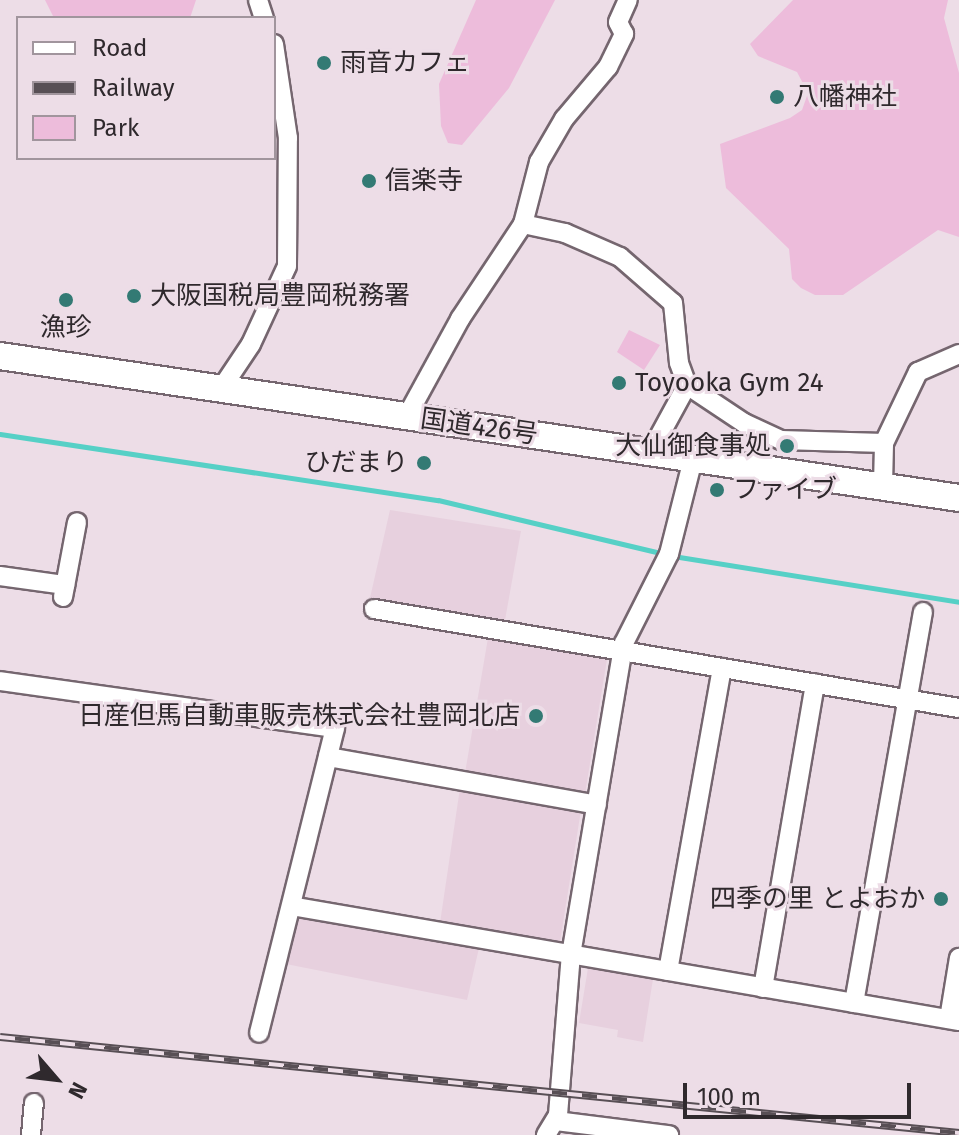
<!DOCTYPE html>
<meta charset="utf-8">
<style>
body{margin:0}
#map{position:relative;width:959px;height:1135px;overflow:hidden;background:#eddde7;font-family:"Fira Sans","Noto Sans JP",sans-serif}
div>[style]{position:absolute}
.built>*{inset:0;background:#e7d0de}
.green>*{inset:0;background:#edbcdb}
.stream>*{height:5px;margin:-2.5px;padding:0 2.5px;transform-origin:2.5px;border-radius:2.5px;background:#56d0c6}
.roads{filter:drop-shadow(2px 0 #75666f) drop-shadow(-2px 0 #75666f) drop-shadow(0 2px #75666f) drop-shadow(0 -2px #75666f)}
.minor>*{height:18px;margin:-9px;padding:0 9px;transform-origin:9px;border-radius:9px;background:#fff}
.highway>*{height:26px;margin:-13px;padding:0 13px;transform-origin:13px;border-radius:13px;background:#fff}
.rail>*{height:8px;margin-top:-4px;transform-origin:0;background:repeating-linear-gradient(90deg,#eddde7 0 15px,#584f55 0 30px);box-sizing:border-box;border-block:2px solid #584f55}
.dots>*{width:22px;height:22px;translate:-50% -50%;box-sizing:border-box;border:4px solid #eddde7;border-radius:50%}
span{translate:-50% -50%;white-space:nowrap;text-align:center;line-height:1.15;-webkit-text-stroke:6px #eddde7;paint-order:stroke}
.poi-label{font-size:26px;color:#2f292d}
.left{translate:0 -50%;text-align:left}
.right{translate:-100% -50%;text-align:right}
.street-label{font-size:26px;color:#2f292d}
.legend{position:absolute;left:16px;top:16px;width:260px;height:144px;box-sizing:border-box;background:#eddde7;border:2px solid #a1959d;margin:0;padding:10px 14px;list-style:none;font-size:24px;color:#2f292d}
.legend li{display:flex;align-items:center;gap:16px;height:40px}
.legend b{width:40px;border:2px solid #a1959d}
.north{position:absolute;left:16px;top:1039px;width:80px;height:80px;-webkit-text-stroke:6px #eddde7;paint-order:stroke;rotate:118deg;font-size:22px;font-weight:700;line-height:32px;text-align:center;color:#2f292d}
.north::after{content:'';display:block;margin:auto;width:28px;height:36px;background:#2f292d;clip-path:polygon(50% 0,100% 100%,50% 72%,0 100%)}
.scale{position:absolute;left:683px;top:1083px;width:228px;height:36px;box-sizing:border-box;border:4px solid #2f292d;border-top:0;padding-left:10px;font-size:24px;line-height:28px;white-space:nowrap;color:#2f292d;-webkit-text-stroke:6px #eddde7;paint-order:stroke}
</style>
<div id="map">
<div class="built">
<i style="clip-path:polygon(390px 510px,521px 531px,505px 620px,370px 598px)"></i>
<i style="clip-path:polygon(488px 638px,607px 659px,585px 794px,465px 773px)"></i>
<i style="clip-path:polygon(460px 788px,581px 810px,560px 942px,440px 923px)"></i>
<i style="clip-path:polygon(293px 915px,479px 948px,467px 1000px,281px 963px)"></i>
<i style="clip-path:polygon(588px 968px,653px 979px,643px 1042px,617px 1037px,618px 1030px,579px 1023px)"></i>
</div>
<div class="green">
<i style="clip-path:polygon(45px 0,196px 0,190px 18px,54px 18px)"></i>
<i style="clip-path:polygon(476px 0,555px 0,509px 88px,462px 145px,448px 143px,441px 126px,439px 84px)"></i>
<i style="clip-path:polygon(793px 0,948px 0,944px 18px,959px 73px,959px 237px,938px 230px,843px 295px,815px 295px,801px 288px,792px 279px,789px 249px,726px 188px,720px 144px,790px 118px,802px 110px,808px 93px,797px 72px,758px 56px,750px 44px)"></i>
<i style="clip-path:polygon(629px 330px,660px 345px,644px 370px,617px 352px)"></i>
</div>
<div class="stream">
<i style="left:0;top:434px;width:443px;rotate:8.6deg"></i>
<i style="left:438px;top:500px;width:232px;rotate:13.4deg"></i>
<i style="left:673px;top:556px;width:290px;rotate:9.1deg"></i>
</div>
<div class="roads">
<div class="minor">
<i style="left:258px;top:0;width:19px;rotate:72deg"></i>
<i style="left:523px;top:224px;width:43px;rotate:12.1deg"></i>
<i style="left:565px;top:233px;width:60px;rotate:23.6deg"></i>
<i style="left:620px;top:257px;width:70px;rotate:41deg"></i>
<i style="left:673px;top:303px;width:60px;rotate:84.3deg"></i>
<i style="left:679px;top:363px;width:23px;rotate:70deg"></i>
<i style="left:687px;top:385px;width:69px;rotate:33.7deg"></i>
<i style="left:744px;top:423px;width:41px;rotate:24.7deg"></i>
<i style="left:781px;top:440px;width:103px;rotate:1.7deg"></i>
<i style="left:884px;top:443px;width:79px;rotate:-64.4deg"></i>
<i style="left:918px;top:372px;width:45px;rotate:-23.7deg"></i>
<i style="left:223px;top:386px;width:50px;rotate:-56.3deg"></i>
<i style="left:251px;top:344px;width:86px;rotate:-65.2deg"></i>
<i style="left:287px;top:266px;width:128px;rotate:-89.6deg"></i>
<i style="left:288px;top:138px;width:95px;rotate:-98.5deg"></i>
<i style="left:407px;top:416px;width:111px;rotate:-61.3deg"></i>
<i style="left:460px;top:319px;width:114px;rotate:-56.4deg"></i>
<i style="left:523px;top:224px;width:64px;rotate:-75.5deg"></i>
<i style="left:539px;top:162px;width:50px;rotate:-59.8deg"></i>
<i style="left:564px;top:119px;width:68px;rotate:-49.8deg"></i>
<i style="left:608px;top:67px;width:37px;rotate:-64deg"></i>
<i style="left:624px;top:34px;width:13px;rotate:-117deg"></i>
<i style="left:618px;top:22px;width:24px;rotate:-66deg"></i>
<i style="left:650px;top:453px;width:77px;rotate:-61.4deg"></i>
<i style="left:883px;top:485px;width:42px;rotate:-88.6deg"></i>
<i style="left:0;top:576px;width:66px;rotate:7.9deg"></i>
<i style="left:63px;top:597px;width:76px;rotate:-79.4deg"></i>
<i style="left:374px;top:609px;width:593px;rotate:9.61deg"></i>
<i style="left:0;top:681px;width:338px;rotate:8deg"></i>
<i style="left:335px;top:728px;width:314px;rotate:104deg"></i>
<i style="left:328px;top:757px;width:273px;rotate:10.1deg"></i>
<i style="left:291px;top:906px;width:678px;rotate:9.77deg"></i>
<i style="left:668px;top:971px;width:308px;rotate:-79.9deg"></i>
<i style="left:763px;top:988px;width:309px;rotate:-80.3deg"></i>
<i style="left:854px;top:1003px;width:397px;rotate:-80deg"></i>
<i style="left:949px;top:1019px;width:62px;rotate:-80.7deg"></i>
<i style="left:556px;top:1121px;width:114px;rotate:7.1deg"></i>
<i style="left:31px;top:1135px;width:32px;rotate:-85deg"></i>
<i style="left:546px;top:1135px;width:23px;rotate:-59deg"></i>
<i style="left:558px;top:1115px;width:161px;rotate:-85.4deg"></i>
<i style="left:571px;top:955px;width:316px;rotate:-80.4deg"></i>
<i style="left:624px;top:643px;width:100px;rotate:-63.2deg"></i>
<i style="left:669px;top:554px;width:98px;rotate:-75.8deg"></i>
</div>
<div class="highway">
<i style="left:0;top:356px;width:969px;rotate:8.42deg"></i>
</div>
</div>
<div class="rail">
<i style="left:0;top:1037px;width:964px;rotate:5.72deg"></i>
</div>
<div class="dots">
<i style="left:324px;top:63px;background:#337a74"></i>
<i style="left:777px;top:97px;background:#337a74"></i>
<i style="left:369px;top:181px;background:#337a74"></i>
<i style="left:134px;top:296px;background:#337a74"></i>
<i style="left:66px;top:300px;background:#337a74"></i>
<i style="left:619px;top:383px;background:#337a74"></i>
<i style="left:787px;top:446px;background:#337a74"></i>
<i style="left:424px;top:463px;background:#337a74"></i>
<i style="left:717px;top:490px;background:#337a74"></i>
<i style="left:536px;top:716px;background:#337a74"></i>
<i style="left:941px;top:899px;background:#337a74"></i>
</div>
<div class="poi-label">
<span class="left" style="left:340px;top:63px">雨音カフェ</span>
<span class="left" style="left:793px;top:97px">八幡神社</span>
<span class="left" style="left:385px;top:181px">信楽寺</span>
<span class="left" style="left:150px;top:296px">大阪国税局豊岡税務署</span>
<span style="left:66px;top:328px">漁珍</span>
<span class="left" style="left:635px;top:383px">Toyooka Gym 24</span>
<span class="right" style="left:771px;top:446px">大仙御食事処</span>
<span class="right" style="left:408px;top:463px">ひだまり</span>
<span class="left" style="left:733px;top:490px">ファイブ</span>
<span class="right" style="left:520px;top:716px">日産但馬自動車販売株式会社豊岡北店</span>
<span class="right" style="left:925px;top:899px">四季の里 とよおか</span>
</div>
<div class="street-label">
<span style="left:479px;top:427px;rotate:8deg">国道426号</span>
</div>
<ul class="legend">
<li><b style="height:10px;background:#fff"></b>Road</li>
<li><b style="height:10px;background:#584f55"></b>Railway</li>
<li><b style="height:22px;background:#edbcdb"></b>Park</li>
</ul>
<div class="north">N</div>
<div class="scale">100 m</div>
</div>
